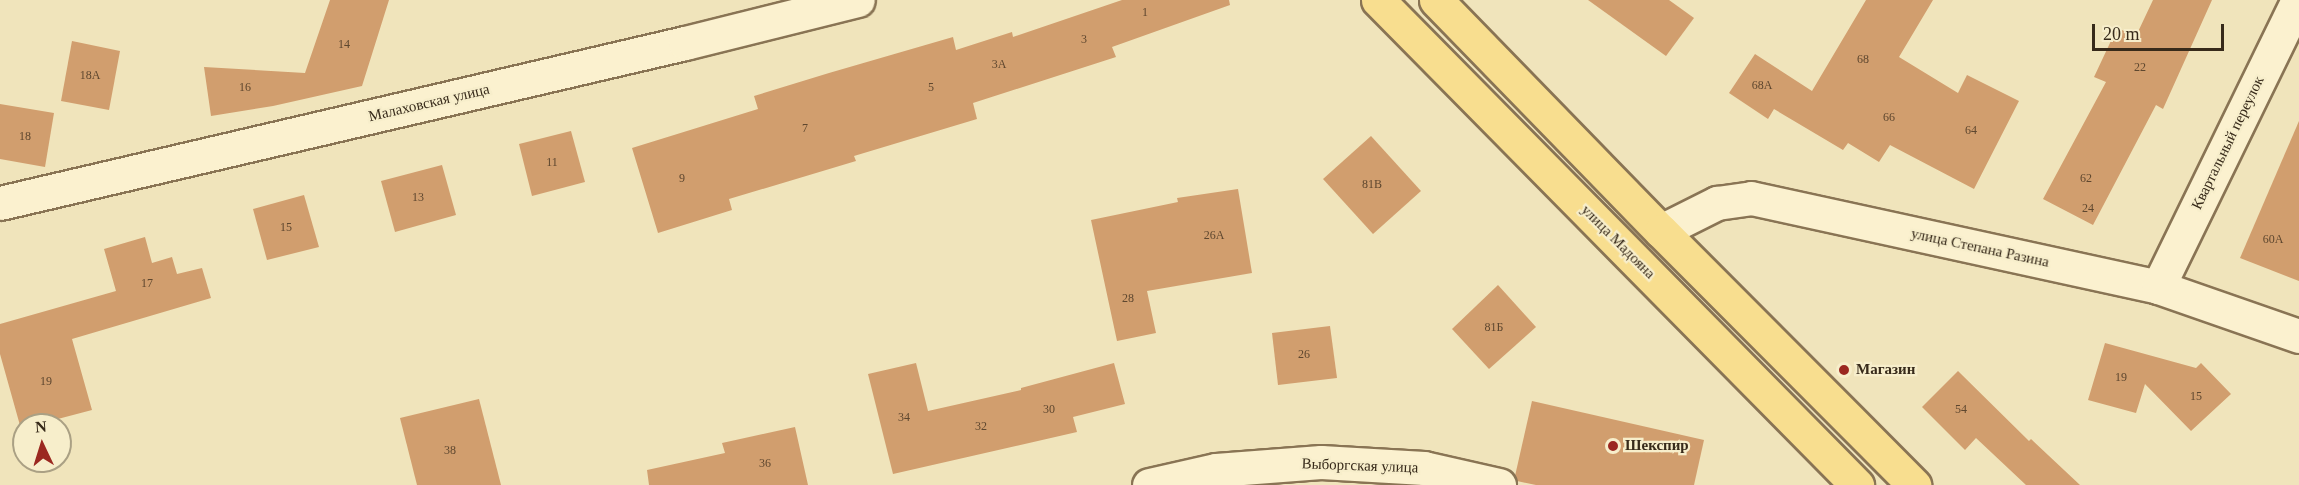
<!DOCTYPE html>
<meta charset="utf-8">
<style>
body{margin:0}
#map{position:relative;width:2299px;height:485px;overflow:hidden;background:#f0e4bb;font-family:"Times New Roman",serif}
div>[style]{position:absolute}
.building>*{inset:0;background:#d19e6e}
.roads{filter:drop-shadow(2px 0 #897454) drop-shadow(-2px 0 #897454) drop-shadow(0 2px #897454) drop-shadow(0 -2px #897454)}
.minor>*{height:33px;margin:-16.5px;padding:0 16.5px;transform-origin:16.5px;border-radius:16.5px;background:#fbf1cf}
.major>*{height:33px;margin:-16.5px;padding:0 16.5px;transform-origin:16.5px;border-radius:16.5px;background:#f8de8f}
.dots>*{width:16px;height:16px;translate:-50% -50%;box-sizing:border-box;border:3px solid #f7eecb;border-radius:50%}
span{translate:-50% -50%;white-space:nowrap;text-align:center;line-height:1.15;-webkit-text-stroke:4.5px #f7eecb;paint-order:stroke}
.number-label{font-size:12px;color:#5e472f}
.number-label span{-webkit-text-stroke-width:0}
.street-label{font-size:15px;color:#372a1a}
.poi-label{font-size:15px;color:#372a1a;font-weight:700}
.left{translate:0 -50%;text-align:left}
.north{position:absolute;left:12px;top:413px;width:60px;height:60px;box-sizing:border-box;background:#f7eecb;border:2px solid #aaa084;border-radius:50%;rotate:356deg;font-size:16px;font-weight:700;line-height:24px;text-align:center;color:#372a1a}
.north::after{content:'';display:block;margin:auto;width:21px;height:27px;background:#9b2820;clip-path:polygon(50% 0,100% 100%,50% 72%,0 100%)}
.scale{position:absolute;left:2092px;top:24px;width:132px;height:27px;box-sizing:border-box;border:3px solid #372a1a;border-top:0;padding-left:8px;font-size:18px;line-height:21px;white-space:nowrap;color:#372a1a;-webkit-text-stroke:4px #f7eecb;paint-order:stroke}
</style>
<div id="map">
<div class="building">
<i style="clip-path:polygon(330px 0,389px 0,362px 86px,273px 106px,211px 116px,204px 67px,305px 73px)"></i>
<i style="clip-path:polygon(1122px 0,1229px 0,1230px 5px,1112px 47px,1116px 57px,973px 103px,977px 119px,854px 156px,856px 161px,729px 199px,732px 210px,658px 233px,632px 148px,758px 109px,754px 96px,829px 73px,953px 37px,956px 50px,1012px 32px,1013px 37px)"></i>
<i style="clip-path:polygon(1588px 0,1669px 0,1694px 18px,1666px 56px)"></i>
<i style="clip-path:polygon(1866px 0,1933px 0,1899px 57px,1958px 93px,1967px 75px,2019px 101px,1974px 189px,1890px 145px,1879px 162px,1848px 143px,1843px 150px,1774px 109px,1768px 119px,1729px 93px,1755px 54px,1812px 91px)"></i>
<i style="clip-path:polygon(2153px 0,2212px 0,2163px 109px,2156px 105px,2093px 225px,2043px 199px,2106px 82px,2094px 77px,2117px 28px,2136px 36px)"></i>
<i style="clip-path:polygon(72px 41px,120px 51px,109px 110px,61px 101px)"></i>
<i style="clip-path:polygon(0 104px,54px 113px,45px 167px,0 159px)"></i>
<i style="clip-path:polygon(2299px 121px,2299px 281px,2240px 258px)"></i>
<i style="clip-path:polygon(571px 131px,585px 182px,532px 196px,519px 144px)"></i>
<i style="clip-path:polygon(1371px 136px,1421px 191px,1373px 234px,1323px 179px)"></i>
<i style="clip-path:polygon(442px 165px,456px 215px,395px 232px,381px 181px)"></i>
<i style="clip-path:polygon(1238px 189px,1252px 273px,1147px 291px,1156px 333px,1117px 341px,1091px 220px,1178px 202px,1177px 198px)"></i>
<i style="clip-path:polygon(304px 195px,319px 247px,267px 260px,253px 209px)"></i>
<i style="clip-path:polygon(145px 237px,152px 263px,172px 257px,177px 274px,202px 268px,211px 298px,72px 339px,92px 410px,35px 425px,24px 425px,21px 429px,0 354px,0 324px,116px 291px,104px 249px)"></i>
<i style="clip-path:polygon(1498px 285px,1536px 327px,1489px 369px,1452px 329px)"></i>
<i style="clip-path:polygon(1330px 326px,1337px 378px,1278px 385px,1272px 333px)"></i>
<i style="clip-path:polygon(2105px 343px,2196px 368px,2201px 363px,2231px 394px,2191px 431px,2145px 384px,2136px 413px,2088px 400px)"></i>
<i style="clip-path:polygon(916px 363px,928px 411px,1021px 390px,1021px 388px,1114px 363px,1125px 404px,1073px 417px,1077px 432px,893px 474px,868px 374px)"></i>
<i style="clip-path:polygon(1958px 371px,2029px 441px,2031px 439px,2080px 485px,2026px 485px,1976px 438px,1965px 450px,1922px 407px)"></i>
<i style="clip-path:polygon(479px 399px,501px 485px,417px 485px,400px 418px)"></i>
<i style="clip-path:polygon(1532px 401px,1704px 440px,1694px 485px,1536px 485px,1517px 481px,1515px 476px)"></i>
<i style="clip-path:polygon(795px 427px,808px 485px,649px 485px,647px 470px,725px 453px,722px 443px)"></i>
</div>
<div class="roads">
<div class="minor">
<i style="left:0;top:203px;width:703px;rotate:-13.15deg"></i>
<i style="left:685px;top:43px;width:178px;rotate:-14deg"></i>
<i style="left:1661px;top:231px;width:63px;rotate:-26.6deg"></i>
<i style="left:1717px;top:203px;width:34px;rotate:-8deg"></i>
<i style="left:1751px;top:198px;width:417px;rotate:12.3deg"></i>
<i style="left:2158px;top:287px;width:149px;rotate:19.2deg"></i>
<i style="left:2158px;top:287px;width:319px;rotate:-64deg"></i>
<i style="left:1149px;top:485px;width:69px;rotate:-12.6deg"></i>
<i style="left:1216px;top:470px;width:105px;rotate:-4.4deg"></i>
<i style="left:1321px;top:462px;width:103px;rotate:3.3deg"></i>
<i style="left:1424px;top:468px;width:77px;rotate:12.8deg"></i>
</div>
<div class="major">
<i style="left:1378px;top:0;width:682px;rotate:45.36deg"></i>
<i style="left:1436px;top:0;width:322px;rotate:45.8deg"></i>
<i style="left:1661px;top:231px;width:359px;rotate:45.1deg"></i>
</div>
</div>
<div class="dots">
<i style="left:1844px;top:370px;background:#9b2820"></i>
<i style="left:1613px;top:446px;background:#9b2820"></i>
</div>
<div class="number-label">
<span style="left:1145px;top:13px">1</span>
<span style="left:1084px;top:40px">3</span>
<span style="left:344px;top:45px">14</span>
<span style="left:1863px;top:60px">68</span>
<span style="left:999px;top:65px">3А</span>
<span style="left:2140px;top:68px">22</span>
<span style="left:90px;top:76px">18А</span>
<span style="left:1762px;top:86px">68А</span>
<span style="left:245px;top:88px">16</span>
<span style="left:931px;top:88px">5</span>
<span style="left:1889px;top:118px">66</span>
<span style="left:805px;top:129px">7</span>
<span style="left:1971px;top:131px">64</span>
<span style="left:25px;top:137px">18</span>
<span style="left:552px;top:163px">11</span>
<span style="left:682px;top:179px">9</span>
<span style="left:2086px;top:179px">62</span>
<span style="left:1372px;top:185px">81В</span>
<span style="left:418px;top:198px">13</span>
<span style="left:2088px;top:209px">24</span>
<span style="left:286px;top:228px">15</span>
<span style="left:1214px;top:236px">26А</span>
<span style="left:2273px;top:240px">60А</span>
<span style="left:147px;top:284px">17</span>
<span style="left:1128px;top:299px">28</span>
<span style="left:1494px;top:328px">81Б</span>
<span style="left:1304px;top:355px">26</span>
<span style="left:2121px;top:378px">19</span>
<span style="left:46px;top:382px">19</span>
<span style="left:2196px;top:397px">15</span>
<span style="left:1049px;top:410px">30</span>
<span style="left:1961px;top:410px">54</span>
<span style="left:904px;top:418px">34</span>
<span style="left:981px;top:427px">32</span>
<span style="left:450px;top:451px">38</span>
<span style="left:765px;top:464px">36</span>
</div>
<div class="street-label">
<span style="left:429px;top:103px;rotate:-13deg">Малаховская улица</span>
<span style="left:2228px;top:143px;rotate:-64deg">Квартальный переулок</span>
<span style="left:1618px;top:242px;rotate:45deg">улица Мадояна</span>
<span style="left:1980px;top:248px;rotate:12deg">улица Степана Разина</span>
<span style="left:1360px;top:466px;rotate:2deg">Выборгская улица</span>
</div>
<div class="poi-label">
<span class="left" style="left:1856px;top:370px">Магазин</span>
<span class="left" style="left:1625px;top:446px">Шекспир</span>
</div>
<div class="north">N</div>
<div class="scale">20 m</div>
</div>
